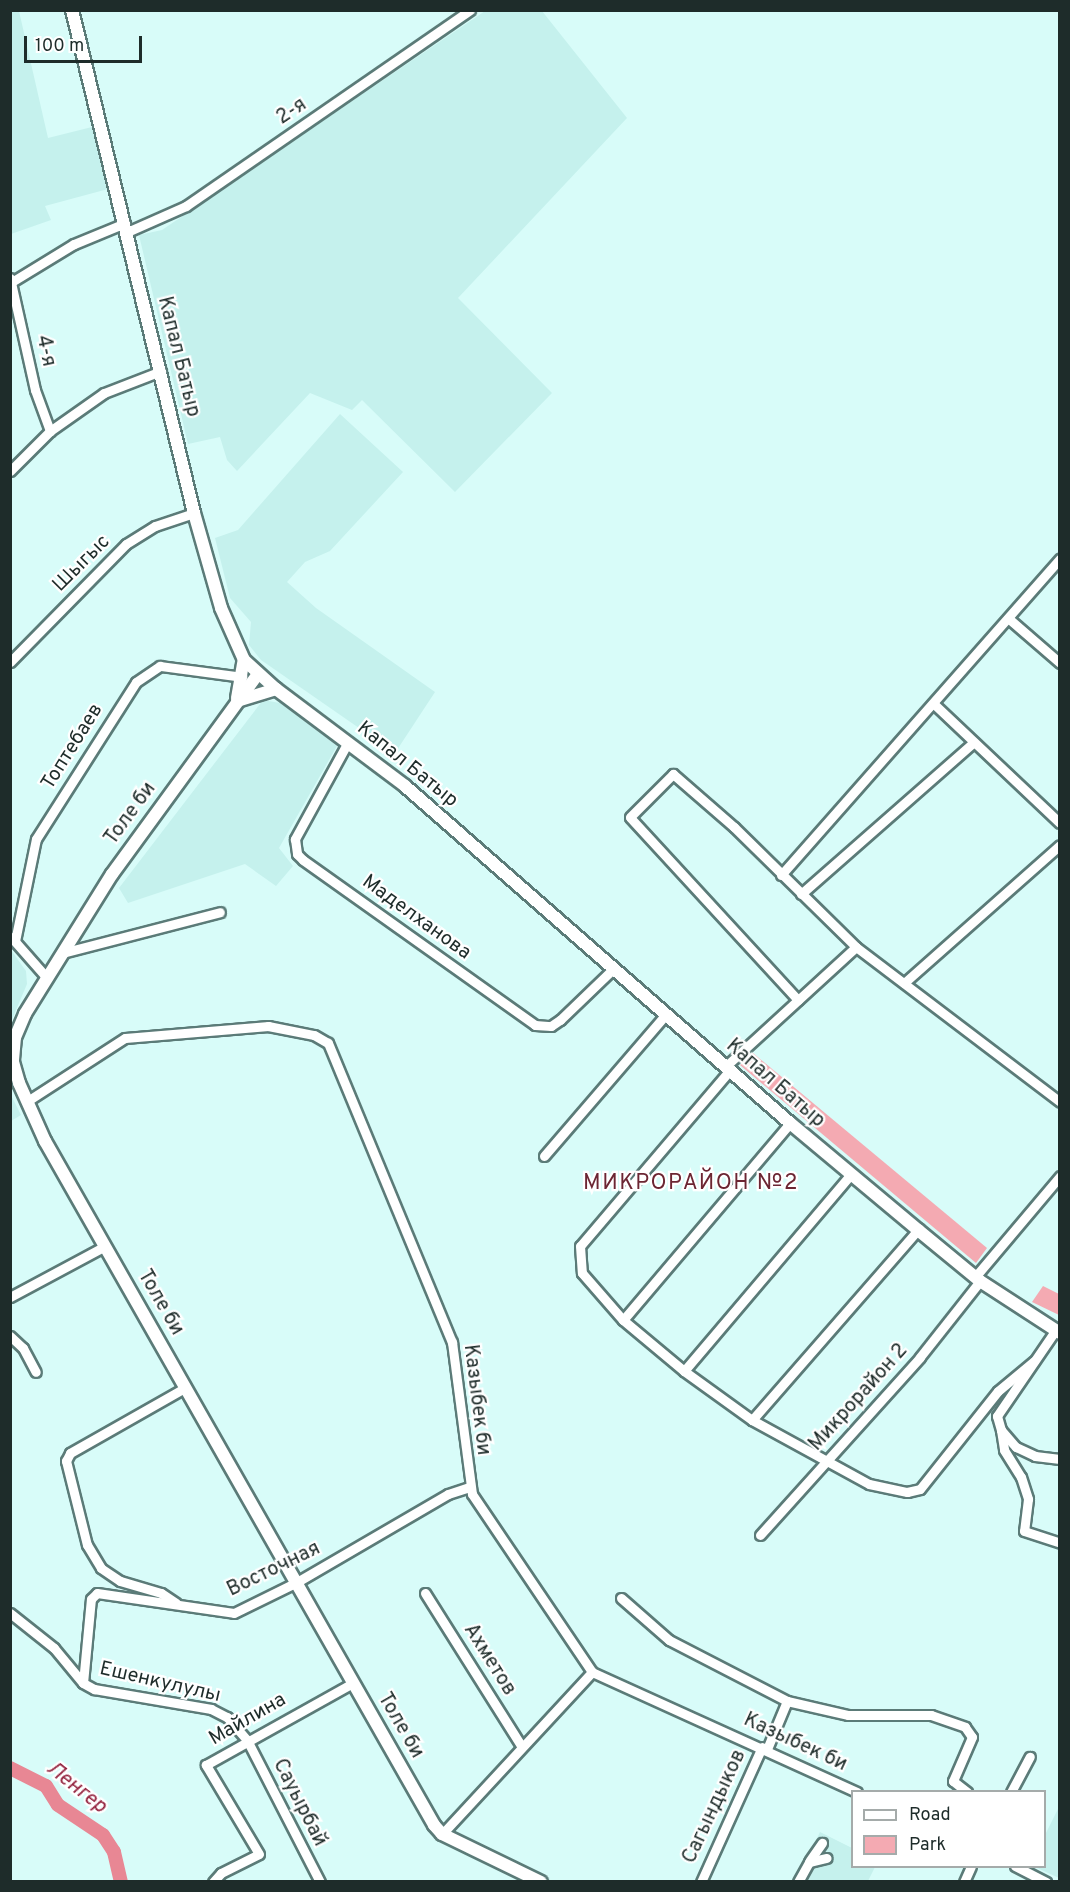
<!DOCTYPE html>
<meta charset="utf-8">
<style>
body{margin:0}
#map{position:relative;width:1070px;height:1892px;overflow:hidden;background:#d8fcf9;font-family:Overpass,sans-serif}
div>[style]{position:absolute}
.built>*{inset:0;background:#c5f1ed}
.green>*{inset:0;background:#f4aab2}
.river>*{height:14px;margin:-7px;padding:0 7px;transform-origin:7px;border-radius:7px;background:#e88794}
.roads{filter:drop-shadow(2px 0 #5b7b78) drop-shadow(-2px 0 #5b7b78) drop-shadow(0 2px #5b7b78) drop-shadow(0 -2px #5b7b78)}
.minor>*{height:9px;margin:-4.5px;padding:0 4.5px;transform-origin:4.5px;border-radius:4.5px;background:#fff}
.major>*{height:12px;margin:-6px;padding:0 6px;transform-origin:6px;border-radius:6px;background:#fff}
span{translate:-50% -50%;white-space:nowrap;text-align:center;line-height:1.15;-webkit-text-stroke:4.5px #fff;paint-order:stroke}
.street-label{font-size:20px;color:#1e2c2a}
.water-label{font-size:21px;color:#911f3b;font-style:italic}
.quarter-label{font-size:22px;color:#6c2633;letter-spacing:1.5px}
.frame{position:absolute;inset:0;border:12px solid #1e2c2a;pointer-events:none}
.legend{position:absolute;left:851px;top:1790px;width:195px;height:78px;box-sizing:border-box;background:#fff;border:2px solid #a5abaa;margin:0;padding:8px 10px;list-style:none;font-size:18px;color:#1e2c2a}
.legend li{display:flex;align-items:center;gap:12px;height:30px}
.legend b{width:30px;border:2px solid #a5abaa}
.scale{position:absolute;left:24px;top:36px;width:118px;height:27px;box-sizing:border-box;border:3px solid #1e2c2a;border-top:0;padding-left:8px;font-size:18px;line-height:21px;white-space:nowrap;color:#1e2c2a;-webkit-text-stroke:4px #fff;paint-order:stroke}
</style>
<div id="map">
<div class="built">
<i style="clip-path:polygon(10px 11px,19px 11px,48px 138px,92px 127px,108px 189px,45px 206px,51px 220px,11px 234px)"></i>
<i style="clip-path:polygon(485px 11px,542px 11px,627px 118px,458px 298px,552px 393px,455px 492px,362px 400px,352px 410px,310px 393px,237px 471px,227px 460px,220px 437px,188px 444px,139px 235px,162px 230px)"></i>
<i style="clip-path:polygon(340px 414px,403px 472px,330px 551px,305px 562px,287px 582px,316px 608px,435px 692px,395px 753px,261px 660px,249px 645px,251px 622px,230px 598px,215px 538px,238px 530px)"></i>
<i style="clip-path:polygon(263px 700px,280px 703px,337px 746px,279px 848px,293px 866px,276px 886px,245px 864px,128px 903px,119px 888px)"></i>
<i style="clip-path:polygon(11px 950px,26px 971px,27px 984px,11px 1022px)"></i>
<i style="clip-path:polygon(10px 1093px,21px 1115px,11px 1121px,10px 1121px)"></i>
<i style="clip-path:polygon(1059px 1807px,1060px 1878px,1059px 1878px,1035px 1867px,1044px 1866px,1045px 1835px)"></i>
<i style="clip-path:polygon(820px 1832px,852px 1848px,852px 1866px,875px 1867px,868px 1881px,796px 1882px)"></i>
</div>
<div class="green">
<i style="clip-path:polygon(753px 1053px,987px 1248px,976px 1263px,740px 1065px)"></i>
<i style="clip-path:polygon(1043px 1286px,1059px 1294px,1059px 1315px,1032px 1302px)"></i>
</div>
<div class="river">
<i style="left:10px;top:1768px;width:40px;rotate:26.6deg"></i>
<i style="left:46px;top:1786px;width:22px;rotate:58deg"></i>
<i style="left:58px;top:1805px;width:54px;rotate:33.7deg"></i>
<i style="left:103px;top:1835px;width:20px;rotate:57deg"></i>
<i style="left:114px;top:1852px;width:31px;rotate:77deg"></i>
</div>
<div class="roads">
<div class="minor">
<i style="left:127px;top:232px;width:64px;rotate:-23.8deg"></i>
<i style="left:186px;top:206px;width:345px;rotate:-34.6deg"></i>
<i style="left:10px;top:278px;width:115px;rotate:77.4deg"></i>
<i style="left:35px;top:390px;width:44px;rotate:69.9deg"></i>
<i style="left:10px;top:283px;width:75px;rotate:-31.4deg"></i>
<i style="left:74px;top:244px;width:55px;rotate:-22.4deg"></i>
<i style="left:10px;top:471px;width:57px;rotate:-45deg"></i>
<i style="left:50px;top:431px;width:66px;rotate:-35.1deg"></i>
<i style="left:104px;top:393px;width:61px;rotate:-21.1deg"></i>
<i style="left:1008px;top:618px;width:69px;rotate:40.9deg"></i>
<i style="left:10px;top:662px;width:165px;rotate:-45.5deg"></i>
<i style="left:126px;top:544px;width:34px;rotate:-32deg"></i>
<i style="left:155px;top:526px;width:41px;rotate:-18.4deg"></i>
<i style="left:934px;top:704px;width:173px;rotate:43.4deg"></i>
<i style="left:348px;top:742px;width:111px;rotate:118.7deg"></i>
<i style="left:295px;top:839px;width:15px;rotate:82deg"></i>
<i style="left:297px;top:854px;width:8px;rotate:45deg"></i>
<i style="left:303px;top:860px;width:285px;rotate:35.4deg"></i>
<i style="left:535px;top:1025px;width:16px;rotate:4deg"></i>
<i style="left:551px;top:1026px;width:11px;rotate:-34deg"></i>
<i style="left:560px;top:1020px;width:75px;rotate:-43.9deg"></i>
<i style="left:781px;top:875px;width:422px;rotate:-48.6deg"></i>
<i style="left:801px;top:894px;width:230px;rotate:-41.3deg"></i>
<i style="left:11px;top:937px;width:55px;rotate:48.7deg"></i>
<i style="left:15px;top:941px;width:104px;rotate:-78.4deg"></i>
<i style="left:36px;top:839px;width:186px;rotate:-57.5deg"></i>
<i style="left:136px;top:682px;width:29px;rotate:-34deg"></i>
<i style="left:160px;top:666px;width:83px;rotate:7.6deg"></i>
<i style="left:62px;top:953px;width:163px;rotate:-14.5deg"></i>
<i style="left:904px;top:983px;width:208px;rotate:-41.5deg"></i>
<i style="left:798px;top:1000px;width:248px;rotate:-132.6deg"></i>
<i style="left:630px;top:817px;width:61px;rotate:-45deg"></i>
<i style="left:673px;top:774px;width:81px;rotate:41deg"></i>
<i style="left:734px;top:827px;width:171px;rotate:44.5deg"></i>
<i style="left:856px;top:947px;width:256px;rotate:37.2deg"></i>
<i style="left:726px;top:1066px;width:176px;rotate:-42.5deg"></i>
<i style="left:730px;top:1070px;width:231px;rotate:130.4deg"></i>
<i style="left:580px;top:1246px;width:27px;rotate:86deg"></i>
<i style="left:582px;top:1273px;width:62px;rotate:48.9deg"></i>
<i style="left:623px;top:1320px;width:80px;rotate:39.9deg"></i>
<i style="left:684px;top:1371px;width:84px;rotate:35.8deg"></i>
<i style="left:752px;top:1420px;width:133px;rotate:28.7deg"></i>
<i style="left:869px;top:1484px;width:39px;rotate:12deg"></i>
<i style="left:907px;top:1492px;width:13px;rotate:-13deg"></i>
<i style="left:920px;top:1489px;width:125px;rotate:-51.5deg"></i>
<i style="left:998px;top:1391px;width:47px;rotate:-39.8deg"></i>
<i style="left:29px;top:1100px;width:114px;rotate:-32.9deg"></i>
<i style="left:125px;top:1038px;width:144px;rotate:-4.8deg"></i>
<i style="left:268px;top:1026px;width:47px;rotate:11.1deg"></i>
<i style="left:314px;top:1035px;width:16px;rotate:30deg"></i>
<i style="left:328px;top:1043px;width:324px;rotate:67.5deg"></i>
<i style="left:452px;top:1342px;width:153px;rotate:82.5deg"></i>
<i style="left:472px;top:1494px;width:215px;rotate:56deg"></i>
<i style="left:592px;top:1672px;width:291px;rotate:24.4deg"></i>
<i style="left:544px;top:1156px;width:187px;rotate:-49.3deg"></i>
<i style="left:975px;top:1277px;width:132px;rotate:-49.9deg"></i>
<i style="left:10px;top:1297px;width:108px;rotate:-28.2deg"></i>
<i style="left:623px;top:1320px;width:258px;rotate:-49.7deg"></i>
<i style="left:1055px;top:1331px;width:103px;rotate:124.3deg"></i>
<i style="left:997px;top:1416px;width:15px;rotate:74deg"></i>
<i style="left:1001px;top:1430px;width:23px;rotate:49deg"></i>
<i style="left:1016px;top:1447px;width:21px;rotate:25deg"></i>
<i style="left:1035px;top:1456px;width:25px;rotate:7deg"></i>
<i style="left:10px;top:1336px;width:18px;rotate:43deg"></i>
<i style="left:23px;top:1348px;width:27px;rotate:62deg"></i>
<i style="left:684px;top:1371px;width:258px;rotate:-49.7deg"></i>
<i style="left:752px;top:1420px;width:252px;rotate:-48.9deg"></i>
<i style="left:1001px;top:1430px;width:20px;rotate:81deg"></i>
<i style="left:1004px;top:1450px;width:32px;rotate:58deg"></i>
<i style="left:1021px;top:1477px;width:23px;rotate:72deg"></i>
<i style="left:1028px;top:1499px;width:32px;rotate:97deg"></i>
<i style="left:1024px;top:1531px;width:38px;rotate:18deg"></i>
<i style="left:760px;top:1535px;width:239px;rotate:-48deg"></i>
<i style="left:920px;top:1357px;width:97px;rotate:-51.7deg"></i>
<i style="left:425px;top:1593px;width:182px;rotate:57.8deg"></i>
<i style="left:621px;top:1598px;width:64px;rotate:41.2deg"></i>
<i style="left:669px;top:1640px;width:133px;rotate:27.3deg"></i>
<i style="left:787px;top:1701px;width:63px;rotate:12.9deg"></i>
<i style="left:848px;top:1715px;width:83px"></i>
<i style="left:931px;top:1715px;width:36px;rotate:19deg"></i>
<i style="left:965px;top:1727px;width:12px;rotate:55deg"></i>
<i style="left:972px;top:1737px;width:48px;rotate:113.4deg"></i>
<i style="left:953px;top:1781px;width:18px;rotate:38deg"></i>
<i style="left:176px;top:1603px;width:18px;rotate:-146deg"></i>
<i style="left:161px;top:1593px;width:43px;rotate:-163.7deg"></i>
<i style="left:120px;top:1581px;width:23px;rotate:-146deg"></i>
<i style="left:101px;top:1568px;width:27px;rotate:-121deg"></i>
<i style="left:87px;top:1545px;width:87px;rotate:-104deg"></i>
<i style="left:66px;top:1461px;width:9px;rotate:-63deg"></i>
<i style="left:70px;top:1453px;width:133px;rotate:-29.6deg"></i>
<i style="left:10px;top:1613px;width:56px;rotate:38.5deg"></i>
<i style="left:54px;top:1648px;width:45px;rotate:50.4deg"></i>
<i style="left:83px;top:1683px;width:13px;rotate:29deg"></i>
<i style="left:94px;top:1689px;width:119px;rotate:9.7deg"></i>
<i style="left:211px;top:1709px;width:18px;rotate:27deg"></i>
<i style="left:227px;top:1717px;width:30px;rotate:49deg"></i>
<i style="left:247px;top:1740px;width:160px;rotate:62.8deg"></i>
<i style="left:83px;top:1683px;width:84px;rotate:-84.6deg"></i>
<i style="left:91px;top:1599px;width:8px;rotate:-45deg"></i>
<i style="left:97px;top:1593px;width:138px;rotate:8.3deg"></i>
<i style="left:234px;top:1613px;width:70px;rotate:-26.2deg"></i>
<i style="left:297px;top:1582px;width:175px;rotate:-30.2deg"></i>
<i style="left:448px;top:1494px;width:23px;rotate:-18deg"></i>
<i style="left:767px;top:1749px;width:52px;rotate:-67.4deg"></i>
<i style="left:1011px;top:1792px;width:40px;rotate:-62deg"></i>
<i style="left:442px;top:1834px;width:221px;rotate:-47.2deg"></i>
<i style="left:810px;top:1860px;width:21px;rotate:-55deg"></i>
<i style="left:1015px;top:1866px;width:35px;rotate:27deg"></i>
<i style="left:213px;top:1882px;width:12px;rotate:-48deg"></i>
<i style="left:221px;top:1873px;width:42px;rotate:-26.6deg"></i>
<i style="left:259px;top:1854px;width:104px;rotate:-120.8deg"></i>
<i style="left:206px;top:1765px;width:168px;rotate:-29.2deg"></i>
<i style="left:701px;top:1882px;width:148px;rotate:-65.7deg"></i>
<i style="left:798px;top:1882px;width:23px;rotate:-61deg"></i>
<i style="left:809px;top:1862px;width:18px;rotate:-13deg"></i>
<i style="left:964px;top:1882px;width:17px;rotate:-66deg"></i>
</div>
<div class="major">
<i style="left:72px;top:10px;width:518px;rotate:76.37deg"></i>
<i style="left:194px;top:513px;width:99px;rotate:74.1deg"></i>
<i style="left:221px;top:608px;width:57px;rotate:66.1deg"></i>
<i style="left:244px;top:660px;width:43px;rotate:42.2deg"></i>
<i style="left:276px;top:689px;width:161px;rotate:36.9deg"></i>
<i style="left:405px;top:786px;width:512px;rotate:41.2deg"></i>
<i style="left:790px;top:1123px;width:167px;rotate:39.9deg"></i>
<i style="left:918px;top:1230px;width:80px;rotate:39.4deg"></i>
<i style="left:980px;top:1281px;width:95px;rotate:33deg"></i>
<i style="left:258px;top:674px;width:248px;rotate:126.1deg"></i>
<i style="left:112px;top:874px;width:165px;rotate:121.9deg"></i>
<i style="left:25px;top:1014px;width:25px;rotate:113deg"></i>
<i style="left:15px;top:1037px;width:25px;rotate:95deg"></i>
<i style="left:13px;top:1062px;width:22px;rotate:74deg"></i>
<i style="left:19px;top:1083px;width:64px;rotate:65.9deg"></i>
<i style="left:45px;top:1141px;width:787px;rotate:60.37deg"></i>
<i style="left:434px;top:1825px;width:12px;rotate:48deg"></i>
<i style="left:442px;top:1834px;width:110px;rotate:25.9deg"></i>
<i style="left:237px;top:698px;width:39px;rotate:-80deg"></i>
<i style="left:237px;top:701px;width:41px;rotate:-17.1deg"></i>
</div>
</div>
<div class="street-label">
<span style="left:292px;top:112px;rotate:-34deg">2-я</span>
<span style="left:45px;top:351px;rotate:78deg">4-я</span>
<span style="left:178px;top:357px;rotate:76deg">Капал Батыр</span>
<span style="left:82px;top:564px;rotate:-45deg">Шыгыс</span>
<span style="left:73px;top:747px;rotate:-58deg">Топтебаев</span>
<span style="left:407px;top:765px;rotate:39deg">Капал Батыр</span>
<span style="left:131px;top:814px;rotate:-54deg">Толе би</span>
<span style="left:416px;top:918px;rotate:36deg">Маделханова</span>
<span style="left:775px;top:1084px;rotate:41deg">Капал Батыр</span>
<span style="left:160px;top:1303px;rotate:60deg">Толе би</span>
<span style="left:859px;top:1398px;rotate:-48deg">Микрорайон 2</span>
<span style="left:476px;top:1400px;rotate:83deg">Казыбек би</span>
<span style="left:274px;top:1570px;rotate:-26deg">Восточная</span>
<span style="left:489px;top:1660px;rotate:58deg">Ахметов</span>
<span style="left:160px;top:1683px;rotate:13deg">Ешенкулулы</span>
<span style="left:248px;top:1720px;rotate:-30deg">Майлина</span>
<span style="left:400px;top:1726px;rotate:60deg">Толе би</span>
<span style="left:795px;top:1743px;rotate:25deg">Казыбек би</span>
<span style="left:299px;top:1803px;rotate:63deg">Сауырбай</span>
<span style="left:715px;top:1807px;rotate:-65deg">Сагындыков</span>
</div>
<div class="water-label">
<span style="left:76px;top:1788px;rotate:38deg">Ленгер</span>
</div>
<div class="quarter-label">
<span style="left:691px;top:1184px">МИКРОРАЙОН №2</span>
</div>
<div class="frame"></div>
<ul class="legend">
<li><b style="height:8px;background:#fff"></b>Road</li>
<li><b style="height:16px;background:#f4aab2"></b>Park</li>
</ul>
<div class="scale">100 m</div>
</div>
